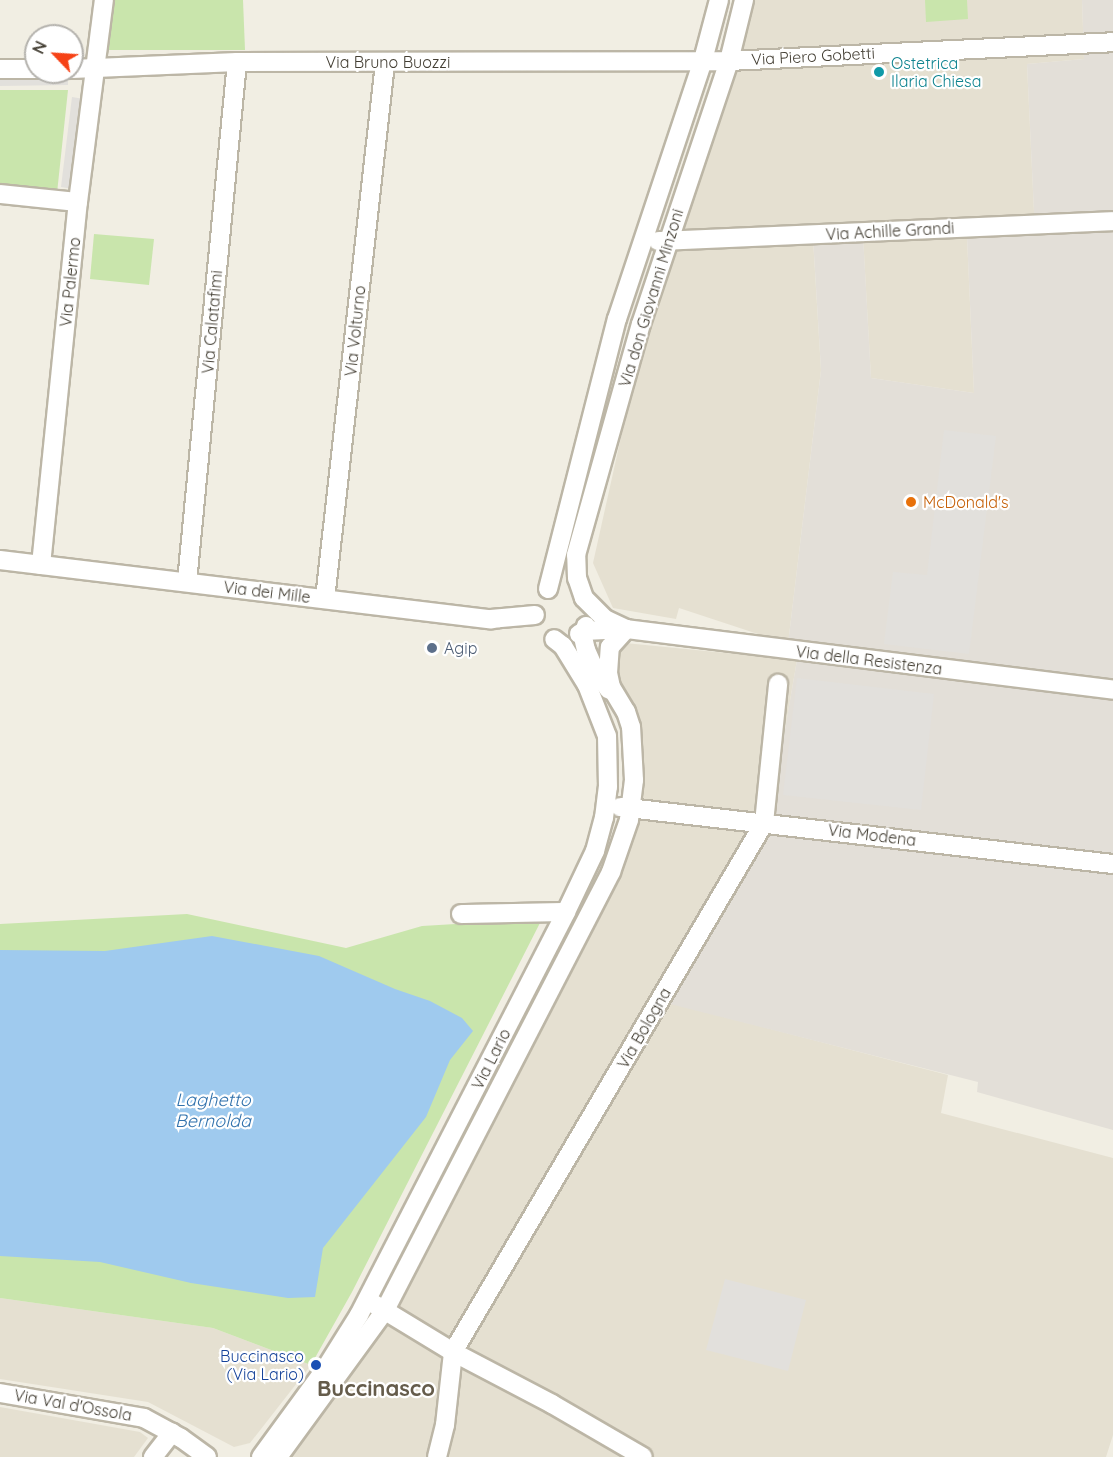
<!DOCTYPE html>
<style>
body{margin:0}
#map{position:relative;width:1113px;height:1457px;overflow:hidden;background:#f1eee3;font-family:Quicksand,sans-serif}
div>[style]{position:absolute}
.residential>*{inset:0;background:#e5e0d1}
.industrial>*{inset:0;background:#e3dfd8}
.green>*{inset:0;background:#c9e5ac}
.parking>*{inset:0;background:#e2e0dc}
.water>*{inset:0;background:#9fcaee}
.roads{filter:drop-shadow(2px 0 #bcb6a6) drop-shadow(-2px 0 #bcb6a6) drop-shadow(0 2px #bcb6a6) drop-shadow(0 -2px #bcb6a6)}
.minor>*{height:18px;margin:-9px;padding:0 9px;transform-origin:9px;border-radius:9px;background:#fff}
.dots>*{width:16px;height:16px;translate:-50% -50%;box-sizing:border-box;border:3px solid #fff;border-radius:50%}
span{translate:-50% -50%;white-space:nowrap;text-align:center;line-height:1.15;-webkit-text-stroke:4.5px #fff;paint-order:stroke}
.street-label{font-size:16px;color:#433e33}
.culture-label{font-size:16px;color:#0d838f}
.left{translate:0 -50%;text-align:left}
.food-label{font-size:16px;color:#c56008}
.service-label{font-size:16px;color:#4e5e75}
.transit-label{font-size:16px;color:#164399}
.right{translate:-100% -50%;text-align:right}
.water-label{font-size:18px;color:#3071ac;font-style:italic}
.district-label{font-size:22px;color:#655c4b;font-weight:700}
.north{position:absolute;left:24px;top:24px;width:60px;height:60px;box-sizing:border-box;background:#fff;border:2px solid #b4b2ad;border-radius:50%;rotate:295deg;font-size:16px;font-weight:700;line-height:24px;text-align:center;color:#433e33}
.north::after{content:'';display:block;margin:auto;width:21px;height:27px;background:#f64216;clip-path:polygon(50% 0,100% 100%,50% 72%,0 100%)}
</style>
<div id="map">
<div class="residential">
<i style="clip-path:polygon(748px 0,1082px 0,1084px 59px,1027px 64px,1035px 233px,967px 237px,974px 393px,871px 378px,863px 236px,813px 239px,821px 370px,788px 644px,679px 608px,676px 619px,613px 608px,593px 563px,646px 325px)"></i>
<i style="clip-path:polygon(625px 643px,797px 660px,769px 822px,666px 1002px,948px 1075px,941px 1113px,1113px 1158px,1113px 1435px,1106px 1457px,289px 1457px,388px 1323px,635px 826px,641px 798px,641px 772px,619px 694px,615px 664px,618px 652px)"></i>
<i style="clip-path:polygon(0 1298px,213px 1328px,311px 1365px,250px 1443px,234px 1447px,148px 1402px,0 1379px)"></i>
<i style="clip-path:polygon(0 1407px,140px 1432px,148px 1438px,134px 1457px,0 1457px)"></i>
</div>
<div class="industrial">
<i style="clip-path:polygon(1082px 0,1113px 0,1113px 1130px,977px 1092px,978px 1082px,666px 1003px,769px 822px,797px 660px,788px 644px,821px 370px,813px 238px,863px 235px,871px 378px,974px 393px,967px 237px,1035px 233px,1027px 64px,1084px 59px)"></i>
</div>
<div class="green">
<i style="clip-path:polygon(111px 0,243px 0,245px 50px,106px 50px)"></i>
<i style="clip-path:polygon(925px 0,967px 0,968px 19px,926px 22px)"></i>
<i style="clip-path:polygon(0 90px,68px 90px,57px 193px,0 187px)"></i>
<i style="clip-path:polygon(94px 234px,154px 239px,149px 285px,90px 279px)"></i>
<i style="clip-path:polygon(187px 914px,346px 948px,422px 926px,542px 919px,352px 1292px,311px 1365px,213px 1328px,0 1298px,0 924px)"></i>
</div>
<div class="parking">
<i style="clip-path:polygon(68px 74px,68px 85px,0 86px,0 75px)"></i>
<i style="clip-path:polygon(72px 97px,84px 99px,73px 189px,61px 187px)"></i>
<i style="clip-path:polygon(944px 430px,996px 436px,969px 654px,884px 644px,893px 572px,927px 575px)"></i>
<i style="clip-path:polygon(797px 678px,934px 694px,921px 810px,783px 795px)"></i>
<i style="clip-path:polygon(725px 1279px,806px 1300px,788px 1371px,706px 1350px)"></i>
</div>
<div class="water">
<i style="clip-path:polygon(212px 936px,319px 956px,395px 989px,430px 1001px,462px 1018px,473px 1031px,450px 1060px,426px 1117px,323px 1248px,315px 1297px,288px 1298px,191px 1283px,100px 1262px,0 1256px,0 950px,105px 951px)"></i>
</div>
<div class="roads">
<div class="minor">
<i style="left:0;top:69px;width:36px"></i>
<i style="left:72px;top:69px;width:165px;rotate:-2.4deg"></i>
<i style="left:237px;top:62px;width:492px;rotate:-0.1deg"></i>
<i style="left:729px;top:61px;width:384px;rotate:-2.8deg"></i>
<i style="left:0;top:194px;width:78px;rotate:5.9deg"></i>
<i style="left:658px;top:241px;width:455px;rotate:-2.5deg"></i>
<i style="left:0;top:560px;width:495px;rotate:6.9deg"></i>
<i style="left:491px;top:619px;width:44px;rotate:-5.2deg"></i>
<i style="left:41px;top:565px;width:365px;rotate:-84.2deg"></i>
<i style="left:78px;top:202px;width:204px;rotate:-82.7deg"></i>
<i style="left:187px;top:582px;width:522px;rotate:-84.51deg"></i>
<i style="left:548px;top:589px;width:279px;rotate:-75.7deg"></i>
<i style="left:617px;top:319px;width:273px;rotate:-71.6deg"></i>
<i style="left:703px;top:60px;width:62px;rotate:-75.1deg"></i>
<i style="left:325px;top:599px;width:539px;rotate:-83.61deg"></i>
<i style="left:586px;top:626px;width:11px;rotate:105deg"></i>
<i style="left:583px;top:637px;width:13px;rotate:77deg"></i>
<i style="left:586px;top:650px;width:22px;rotate:66deg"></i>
<i style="left:595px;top:670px;width:24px;rotate:55deg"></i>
<i style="left:626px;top:629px;width:23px;rotate:-155deg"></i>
<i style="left:605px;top:619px;width:30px;rotate:-135deg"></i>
<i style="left:584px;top:598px;width:21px;rotate:-109deg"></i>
<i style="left:577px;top:578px;width:23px;rotate:-92deg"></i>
<i style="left:576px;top:555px;width:240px;rotate:-74.3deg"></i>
<i style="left:641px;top:324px;width:277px;rotate:-71.5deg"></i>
<i style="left:729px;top:61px;width:63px;rotate:-76.2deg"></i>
<i style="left:579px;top:634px;width:6px;rotate:-31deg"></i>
<i style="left:584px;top:631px;width:42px;rotate:-2.7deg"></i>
<i style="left:626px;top:629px;width:491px;rotate:7.1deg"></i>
<i style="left:620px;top:807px;width:496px;rotate:6.6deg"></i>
<i style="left:461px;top:914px;width:105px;rotate:-1.1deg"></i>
<i style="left:374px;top:1304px;width:92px;rotate:31.3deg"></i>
<i style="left:453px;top:1352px;width:112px;rotate:27.7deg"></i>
<i style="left:552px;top:1404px;width:105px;rotate:30.2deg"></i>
<i style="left:0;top:1393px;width:146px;rotate:9.8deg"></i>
<i style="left:144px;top:1418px;width:42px;rotate:28.4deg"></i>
<i style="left:181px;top:1438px;width:32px;rotate:36deg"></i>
<i style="left:153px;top:1457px;width:31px;rotate:-52deg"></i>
<i style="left:261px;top:1457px;width:107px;rotate:-53.8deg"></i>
<i style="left:324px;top:1371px;width:66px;rotate:-58deg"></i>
<i style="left:359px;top:1315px;width:453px;rotate:-62.8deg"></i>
<i style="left:566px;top:912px;width:68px;rotate:-64.6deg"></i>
<i style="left:595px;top:851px;width:34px;rotate:-75deg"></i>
<i style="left:604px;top:818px;width:31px;rotate:-83deg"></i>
<i style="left:608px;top:787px;width:51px;rotate:-91.1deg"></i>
<i style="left:607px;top:736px;width:55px;rotate:-111.4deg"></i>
<i style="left:587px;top:685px;width:46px;rotate:-121.6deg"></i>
<i style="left:563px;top:646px;width:11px;rotate:-142deg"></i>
<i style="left:278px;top:1457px;width:182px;rotate:-53.9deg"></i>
<i style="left:385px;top:1310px;width:493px;rotate:-62.7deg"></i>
<i style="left:611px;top:872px;width:55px;rotate:-70.9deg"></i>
<i style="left:629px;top:820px;width:40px;rotate:-82.9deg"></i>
<i style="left:634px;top:780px;width:53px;rotate:-93.2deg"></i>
<i style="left:631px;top:727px;width:16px;rotate:-108deg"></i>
<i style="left:626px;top:712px;width:29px;rotate:-121deg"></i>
<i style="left:611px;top:687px;width:14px;rotate:-102deg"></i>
<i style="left:608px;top:673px;width:26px;rotate:-86deg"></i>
<i style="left:610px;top:647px;width:24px;rotate:-48deg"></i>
<i style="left:437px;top:1457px;width:33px;rotate:-76deg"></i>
<i style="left:445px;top:1425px;width:73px;rotate:-83.7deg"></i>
<i style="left:453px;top:1352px;width:614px;rotate:-59.55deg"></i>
<i style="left:764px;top:823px;width:140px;rotate:-84.2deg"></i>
</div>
</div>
<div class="dots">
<i style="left:879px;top:72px;background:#0f9aa8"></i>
<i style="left:911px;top:502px;background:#e8710a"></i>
<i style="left:432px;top:648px;background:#5c6f8a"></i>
<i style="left:316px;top:1365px;background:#1a4fb4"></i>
</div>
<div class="street-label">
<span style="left:813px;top:56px;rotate:-3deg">Via Piero Gobetti</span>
<span style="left:388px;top:62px">Via Bruno Buozzi</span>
<span style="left:890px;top:231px;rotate:-3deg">Via Achille Grandi</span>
<span style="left:70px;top:282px;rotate:-84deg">Via Palermo</span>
<span style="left:651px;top:298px;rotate:-73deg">Via don Giovanni Minzoni</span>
<span style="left:212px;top:322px;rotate:-85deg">Via Calatafimi</span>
<span style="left:355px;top:331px;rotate:-84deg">Via Volturno</span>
<span style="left:267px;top:592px;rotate:7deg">Via dei Mille</span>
<span style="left:869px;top:660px;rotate:7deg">Via della Resistenza</span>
<span style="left:872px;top:835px;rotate:7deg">Via Modena</span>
<span style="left:644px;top:1028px;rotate:-60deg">Via Bologna</span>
<span style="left:491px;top:1059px;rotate:-63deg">Via Lario</span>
<span style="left:73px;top:1405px;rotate:10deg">Via Val d'Ossola</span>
</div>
<div class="culture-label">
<span class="left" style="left:891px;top:72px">Ostetrica<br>Ilaria Chiesa</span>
</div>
<div class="food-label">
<span class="left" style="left:923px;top:502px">McDonald's</span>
</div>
<div class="service-label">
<span class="left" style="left:444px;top:648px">Agip</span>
</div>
<div class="transit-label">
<span class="right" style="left:304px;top:1365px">Buccinasco<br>(Via Lario)</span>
</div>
<div class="water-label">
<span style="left:213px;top:1111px">Laghetto<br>Bernolda</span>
</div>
<div class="district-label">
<span style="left:376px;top:1389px">Buccinasco</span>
</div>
<div class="north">N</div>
</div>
